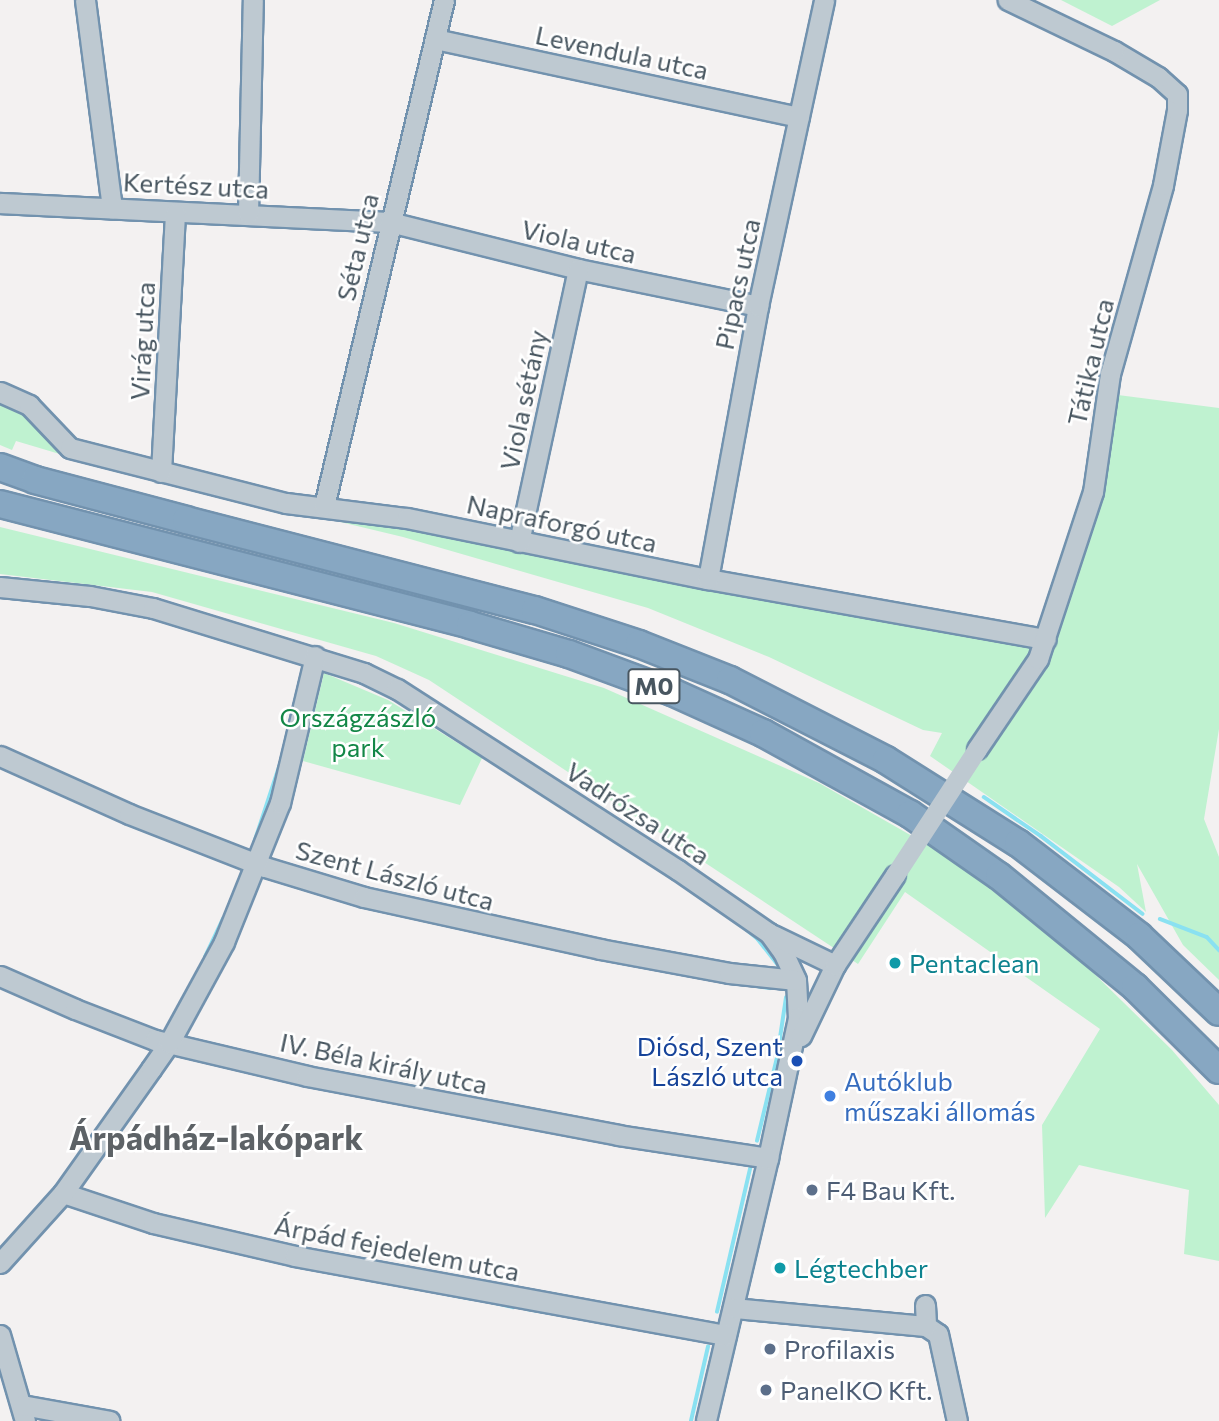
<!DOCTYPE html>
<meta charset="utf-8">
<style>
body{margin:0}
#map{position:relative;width:1219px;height:1421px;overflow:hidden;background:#f3f1f1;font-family:Commissioner,sans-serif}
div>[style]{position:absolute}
.green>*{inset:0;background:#bff2d0}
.stream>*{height:3.5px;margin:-1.75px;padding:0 1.75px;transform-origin:1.75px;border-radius:1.75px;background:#8ae1f1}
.roads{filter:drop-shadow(2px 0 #7292ae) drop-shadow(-2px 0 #7292ae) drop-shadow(0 2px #7292ae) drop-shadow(0 -2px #7292ae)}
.minor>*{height:19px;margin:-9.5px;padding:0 9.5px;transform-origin:9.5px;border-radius:9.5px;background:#bec9d1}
.highway>*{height:26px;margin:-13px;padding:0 13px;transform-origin:13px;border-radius:13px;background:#87a7c2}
.minor-bridge>*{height:19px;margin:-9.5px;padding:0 9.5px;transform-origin:9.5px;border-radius:9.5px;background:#bec9d1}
.dots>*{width:19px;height:19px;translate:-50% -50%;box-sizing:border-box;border:4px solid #fff;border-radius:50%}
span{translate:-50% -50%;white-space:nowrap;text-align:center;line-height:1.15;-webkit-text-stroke:5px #fff;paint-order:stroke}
.shield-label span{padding:2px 5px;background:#fff;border:2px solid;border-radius:5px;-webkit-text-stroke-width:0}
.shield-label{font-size:24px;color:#485660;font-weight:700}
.street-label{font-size:26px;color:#485660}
.park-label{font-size:26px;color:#138747}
.culture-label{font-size:26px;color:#0d838f}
.left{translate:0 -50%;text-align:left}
.transit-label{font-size:26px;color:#164399}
.right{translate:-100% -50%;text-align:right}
.shop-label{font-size:26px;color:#366cbe}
.service-label{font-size:26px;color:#4e5e75}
.district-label{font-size:33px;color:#5d6266;font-weight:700}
</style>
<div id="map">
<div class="green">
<i style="clip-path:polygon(1061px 0,1160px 0,1112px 26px)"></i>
<i style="clip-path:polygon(0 392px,68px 453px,63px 455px,16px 441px,12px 450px,0 445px)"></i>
<i style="clip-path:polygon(1118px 395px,1219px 408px,1219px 729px,1204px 819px,1219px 857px,1219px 980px,1183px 945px,1137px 864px,1146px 912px,1119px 887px,930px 756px,942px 733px,923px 730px,769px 657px,648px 608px,403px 537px,307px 514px,322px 510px,1021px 641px,1058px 632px,1098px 494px)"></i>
<i style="clip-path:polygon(0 527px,394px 623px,604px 688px,819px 783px,949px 857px,1071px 951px,1172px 1050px,1219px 1105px,1219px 1261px,1184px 1254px,1189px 1190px,1079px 1165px,1045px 1218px,1042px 1125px,1100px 1029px,905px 892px,858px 964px,429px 680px,376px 656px,152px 592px,0 574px)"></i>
<i style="clip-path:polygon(324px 673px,388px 700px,482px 758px,460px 805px,303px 761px)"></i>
</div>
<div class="stream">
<i style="left:984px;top:797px;width:69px;rotate:34.4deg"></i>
<i style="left:1041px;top:836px;width:128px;rotate:37.4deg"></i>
<i style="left:254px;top:843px;width:83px;rotate:-71.8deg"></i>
<i style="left:1160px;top:919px;width:50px;rotate:21deg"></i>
<i style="left:1207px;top:937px;width:18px;rotate:47deg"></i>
<i style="left:461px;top:928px;width:37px;rotate:13deg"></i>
<i style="left:746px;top:929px;width:16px;rotate:40deg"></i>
<i style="left:758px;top:939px;width:34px;rotate:52deg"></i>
<i style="left:505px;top:938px;width:35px;rotate:12deg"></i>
<i style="left:205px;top:957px;width:42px;rotate:-64.7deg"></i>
<i style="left:744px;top:984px;width:26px;rotate:9deg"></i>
<i style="left:757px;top:1141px;width:85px;rotate:-76.5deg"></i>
<i style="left:777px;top:1058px;width:61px;rotate:-81.5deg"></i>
<i style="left:76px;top:1207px;width:22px;rotate:18deg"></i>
<i style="left:391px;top:1283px;width:9px;rotate:13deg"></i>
<i style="left:408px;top:1287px;width:24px;rotate:9deg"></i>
<i style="left:447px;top:1294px;width:26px;rotate:11deg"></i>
<i style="left:487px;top:1301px;width:27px;rotate:13deg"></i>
<i style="left:527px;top:1309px;width:22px;rotate:10deg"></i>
<i style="left:717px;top:1312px;width:147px;rotate:-77deg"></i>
<i style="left:563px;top:1315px;width:15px;rotate:11deg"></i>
<i style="left:691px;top:1421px;width:76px;rotate:-77.1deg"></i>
</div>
<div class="roads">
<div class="minor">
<i style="left:85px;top:0;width:210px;rotate:82.6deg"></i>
<i style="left:435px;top:39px;width:372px;rotate:12.1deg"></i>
<i style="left:0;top:203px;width:390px;rotate:2.8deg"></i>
<i style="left:390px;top:222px;width:194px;rotate:14deg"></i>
<i style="left:578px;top:269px;width:184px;rotate:11.6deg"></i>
<i style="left:248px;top:213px;width:213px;rotate:-88.7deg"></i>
<i style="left:0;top:392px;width:32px;rotate:24deg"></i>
<i style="left:29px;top:405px;width:59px;rotate:46.4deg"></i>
<i style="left:70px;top:448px;width:223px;rotate:14.3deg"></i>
<i style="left:286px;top:503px;width:122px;rotate:7.1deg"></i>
<i style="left:407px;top:518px;width:307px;rotate:11.5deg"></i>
<i style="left:708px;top:579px;width:343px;rotate:10.1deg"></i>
<i style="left:161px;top:472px;width:259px;rotate:-86.9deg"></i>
<i style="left:324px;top:506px;width:520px;rotate:-76.66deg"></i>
<i style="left:519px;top:542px;width:279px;rotate:-77.8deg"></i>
<i style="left:708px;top:579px;width:278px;rotate:-79.6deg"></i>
<i style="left:758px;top:306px;width:313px;rotate:-77.8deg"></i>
<i style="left:0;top:587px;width:90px;rotate:5.7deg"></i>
<i style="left:90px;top:596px;width:64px;rotate:10.8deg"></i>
<i style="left:153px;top:608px;width:221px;rotate:17.1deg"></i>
<i style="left:364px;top:673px;width:37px;rotate:26deg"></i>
<i style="left:397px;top:689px;width:334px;rotate:32.8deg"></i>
<i style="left:678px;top:870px;width:111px;rotate:34.7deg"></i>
<i style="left:769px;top:933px;width:24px;rotate:54deg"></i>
<i style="left:783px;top:952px;width:31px;rotate:65deg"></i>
<i style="left:796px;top:980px;width:38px;rotate:87deg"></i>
<i style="left:798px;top:1018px;width:143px;rotate:102.1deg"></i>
<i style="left:768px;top:1158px;width:270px;rotate:103.3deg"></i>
<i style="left:977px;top:749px;width:109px;rotate:-55.9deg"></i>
<i style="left:1038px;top:659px;width:176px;rotate:-71.8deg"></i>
<i style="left:1093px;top:492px;width:119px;rotate:-81.8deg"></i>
<i style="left:1110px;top:374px;width:196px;rotate:-74.3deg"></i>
<i style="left:1163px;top:185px;width:76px;rotate:-79.4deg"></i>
<i style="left:1177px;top:110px;width:16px;rotate:-90deg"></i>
<i style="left:1177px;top:94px;width:25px;rotate:-138deg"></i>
<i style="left:1158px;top:77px;width:51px;rotate:-149.4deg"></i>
<i style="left:1114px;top:51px;width:118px;rotate:-154.3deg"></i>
<i style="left:0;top:756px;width:141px;rotate:24.2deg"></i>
<i style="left:129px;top:814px;width:146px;rotate:21.3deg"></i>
<i style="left:265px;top:867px;width:103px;rotate:16.9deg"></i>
<i style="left:364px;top:897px;width:242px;rotate:12.4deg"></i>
<i style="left:600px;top:949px;width:131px;rotate:10.5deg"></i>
<i style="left:729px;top:973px;width:67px;rotate:6deg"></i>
<i style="left:773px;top:935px;width:69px;rotate:25.8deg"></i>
<i style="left:0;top:976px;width:82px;rotate:23.7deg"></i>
<i style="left:75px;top:1009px;width:86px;rotate:21.2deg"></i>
<i style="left:155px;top:1040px;width:156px;rotate:13.3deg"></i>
<i style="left:307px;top:1076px;width:317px;rotate:10.7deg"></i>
<i style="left:618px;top:1135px;width:152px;rotate:8.7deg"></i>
<i style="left:801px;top:1036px;width:79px;rotate:-64.4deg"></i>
<i style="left:835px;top:965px;width:108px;rotate:-56.3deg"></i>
<i style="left:63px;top:1193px;width:95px;rotate:18.4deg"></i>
<i style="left:153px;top:1223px;width:146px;rotate:13.1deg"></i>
<i style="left:295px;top:1256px;width:438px;rotate:10.4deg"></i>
<i style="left:0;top:1263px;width:94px;rotate:-48deg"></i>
<i style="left:63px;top:1193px;width:152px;rotate:-54.6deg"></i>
<i style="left:151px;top:1069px;width:32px;rotate:-55deg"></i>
<i style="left:169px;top:1043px;width:115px;rotate:-61.4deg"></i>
<i style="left:224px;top:942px;width:150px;rotate:-68.1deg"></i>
<i style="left:280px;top:803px;width:151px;rotate:-76.6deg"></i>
<i style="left:925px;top:1305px;width:21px;rotate:87deg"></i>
<i style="left:926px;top:1326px;width:14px;rotate:34deg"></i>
<i style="left:938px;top:1334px;width:89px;rotate:77.7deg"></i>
<i style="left:734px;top:1308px;width:193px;rotate:5.4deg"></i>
<i style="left:0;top:1335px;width:90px;rotate:73.8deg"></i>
<i style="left:22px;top:1405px;width:89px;rotate:10.3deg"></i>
</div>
<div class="highway">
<i style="left:0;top:467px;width:37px;rotate:20deg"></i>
<i style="left:35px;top:480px;width:156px;rotate:14.8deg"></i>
<i style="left:186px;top:520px;width:360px;rotate:14.5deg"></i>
<i style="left:535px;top:610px;width:109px;rotate:18.1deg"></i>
<i style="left:639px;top:644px;width:98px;rotate:21.6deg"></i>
<i style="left:730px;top:680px;width:175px;rotate:27.1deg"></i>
<i style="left:886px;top:760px;width:156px;rotate:32.2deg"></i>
<i style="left:1018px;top:843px;width:153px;rotate:37.5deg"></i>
<i style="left:1139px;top:936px;width:110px;rotate:43.5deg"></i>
<i style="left:0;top:504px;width:485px;rotate:14.4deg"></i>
<i style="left:470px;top:625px;width:103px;rotate:16.3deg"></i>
<i style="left:569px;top:654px;width:110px;rotate:20.3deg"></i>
<i style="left:672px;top:692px;width:100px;rotate:24.3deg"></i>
<i style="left:763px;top:733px;width:168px;rotate:28.9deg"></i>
<i style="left:910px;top:814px;width:108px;rotate:34.9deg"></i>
<i style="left:999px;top:876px;width:176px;rotate:39.2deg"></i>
<i style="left:1135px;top:987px;width:118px;rotate:44.7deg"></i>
</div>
</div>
<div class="minor-bridge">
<i style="left:895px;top:875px;width:150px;rotate:-56.9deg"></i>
</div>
<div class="dots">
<i style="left:895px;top:963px;background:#0f9aa8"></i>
<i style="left:797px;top:1061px;background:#1a4fb4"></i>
<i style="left:830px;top:1096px;background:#3f7fe0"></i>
<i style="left:812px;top:1190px;background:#5c6f8a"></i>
<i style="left:780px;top:1268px;background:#0f9aa8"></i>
<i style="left:770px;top:1349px;background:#5c6f8a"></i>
<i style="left:766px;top:1390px;background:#5c6f8a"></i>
</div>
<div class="shield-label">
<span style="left:654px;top:686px">M0</span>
</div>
<div class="street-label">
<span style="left:622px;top:52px;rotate:12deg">Levendula utca</span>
<span style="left:196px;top:185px;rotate:3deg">Kertész utca</span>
<span style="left:579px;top:241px;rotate:13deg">Viola utca</span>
<span style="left:357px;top:247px;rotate:-77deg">Séta utca</span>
<span style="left:737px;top:284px;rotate:-78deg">Pipacs utca</span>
<span style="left:142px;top:341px;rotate:-87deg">Virág utca</span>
<span style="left:1090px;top:362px;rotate:-77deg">Tátika utca</span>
<span style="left:523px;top:400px;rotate:-78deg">Viola sétány</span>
<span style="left:562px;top:523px;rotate:12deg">Napraforgó utca</span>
<span style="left:638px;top:813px;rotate:33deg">Vadrózsa utca</span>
<span style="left:395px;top:875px;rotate:15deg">Szent László utca</span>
<span style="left:384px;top:1063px;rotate:12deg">IV. Béla király utca</span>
<span style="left:397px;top:1248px;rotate:11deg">Árpád fejedelem utca</span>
</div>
<div class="park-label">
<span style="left:358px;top:732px">Országzászló<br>park</span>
</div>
<div class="culture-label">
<span class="left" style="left:909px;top:963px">Pentaclean</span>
<span class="left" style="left:794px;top:1268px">Légtechber</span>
</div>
<div class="transit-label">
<span class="right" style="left:783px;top:1061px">Diósd, Szent<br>László utca</span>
</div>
<div class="shop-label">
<span class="left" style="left:844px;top:1096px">Autóklub<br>műszaki állomás</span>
</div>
<div class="service-label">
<span class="left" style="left:826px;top:1190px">F4 Bau Kft.</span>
<span class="left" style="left:784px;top:1349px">Profilaxis</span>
<span class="left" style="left:780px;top:1390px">PanelKO Kft.</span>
</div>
<div class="district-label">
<span style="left:216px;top:1137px">Árpádház-lakópark</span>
</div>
</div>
